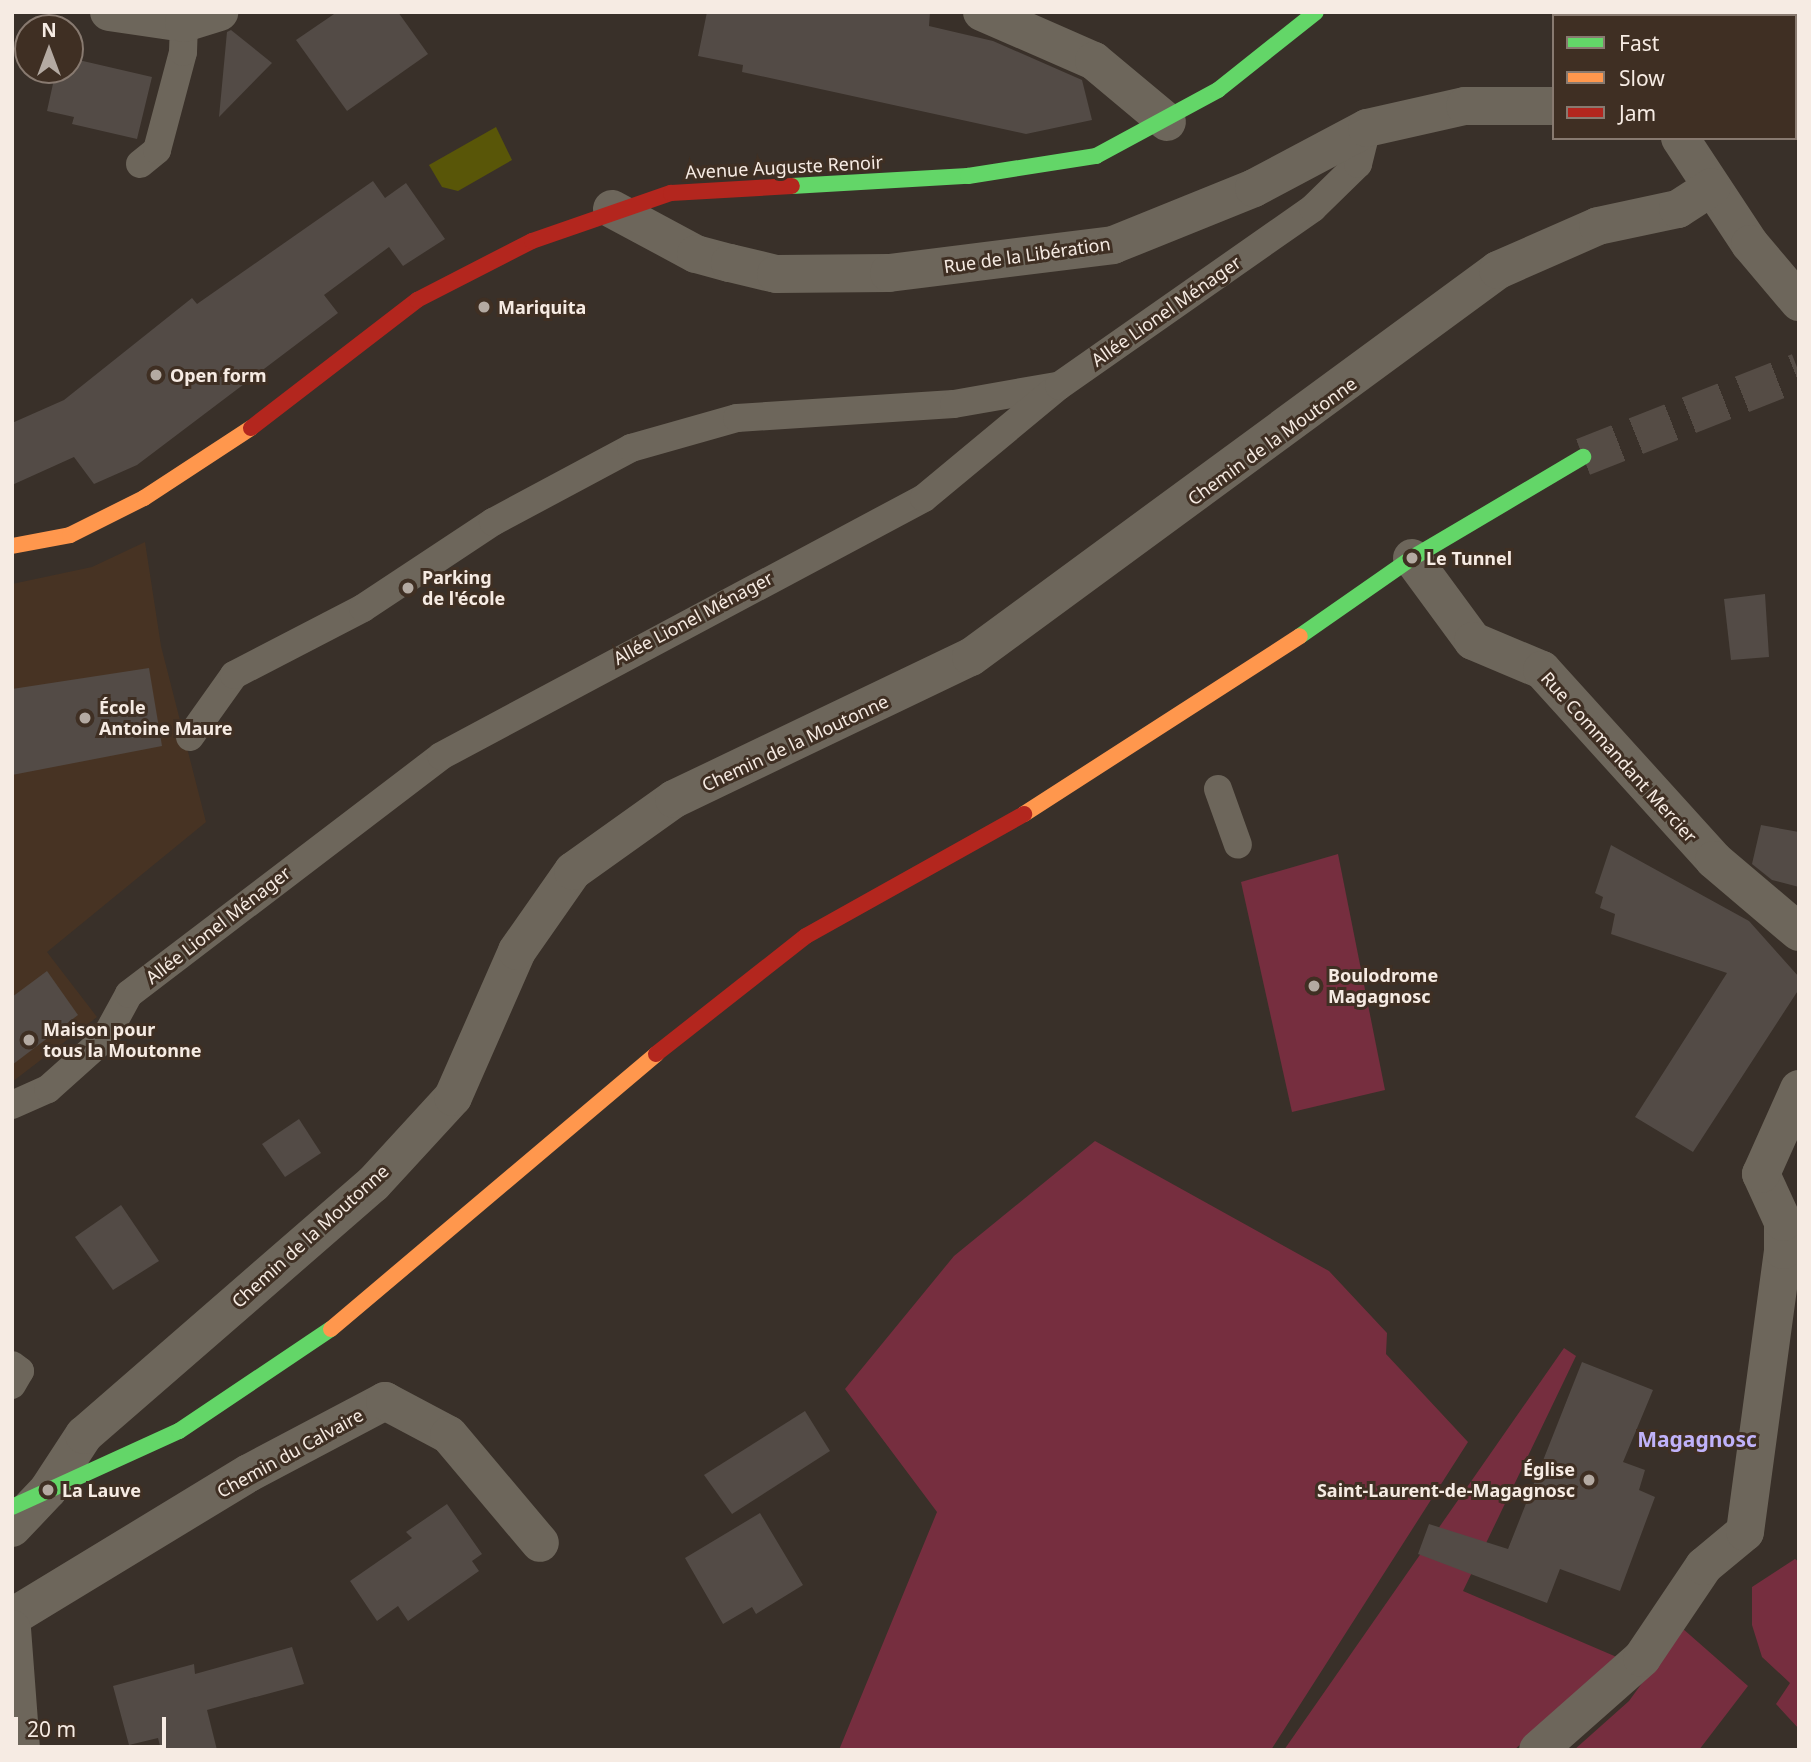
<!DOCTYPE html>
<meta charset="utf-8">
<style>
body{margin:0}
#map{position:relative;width:1811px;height:1762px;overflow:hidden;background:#393029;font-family:"Noto Sans",sans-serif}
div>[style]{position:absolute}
.built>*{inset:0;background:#473323}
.green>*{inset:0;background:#762e3f}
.water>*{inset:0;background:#595608}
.building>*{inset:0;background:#534b46}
.secondary-tunnel>*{height:38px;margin-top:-19px;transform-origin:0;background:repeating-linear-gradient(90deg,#554c45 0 38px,transparent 0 57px)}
.lane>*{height:28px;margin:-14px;padding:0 14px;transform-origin:14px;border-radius:14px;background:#6d665b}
.street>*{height:38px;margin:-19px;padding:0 19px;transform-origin:19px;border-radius:19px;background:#6d665b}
.fast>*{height:16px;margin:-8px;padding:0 8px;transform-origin:8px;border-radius:8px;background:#63d668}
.slow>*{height:16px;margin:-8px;padding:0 8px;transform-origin:8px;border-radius:8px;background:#ff974d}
.jam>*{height:16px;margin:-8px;padding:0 8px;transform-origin:8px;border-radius:8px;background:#b3261e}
.dots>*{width:19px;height:19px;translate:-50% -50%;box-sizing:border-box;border:4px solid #3f2f23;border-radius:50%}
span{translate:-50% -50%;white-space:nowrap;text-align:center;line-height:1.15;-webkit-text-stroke:6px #3f2f23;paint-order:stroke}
.street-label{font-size:18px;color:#f6ebe3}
.poi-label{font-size:18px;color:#f6ebe3;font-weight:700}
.left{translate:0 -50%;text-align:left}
.right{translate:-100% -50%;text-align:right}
.quarter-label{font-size:21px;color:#c0b2f9;font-weight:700}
.frame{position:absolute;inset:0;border:14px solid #f6ebe3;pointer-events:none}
.legend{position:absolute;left:1552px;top:14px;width:245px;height:126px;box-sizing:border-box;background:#3f2f23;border:2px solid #887a70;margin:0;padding:9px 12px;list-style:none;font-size:21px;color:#f6ebe3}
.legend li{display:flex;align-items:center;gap:14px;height:35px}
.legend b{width:35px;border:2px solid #887a70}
.north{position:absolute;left:14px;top:14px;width:70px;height:70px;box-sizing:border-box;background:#3f2f23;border:2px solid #887a70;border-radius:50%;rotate:0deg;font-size:19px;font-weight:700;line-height:28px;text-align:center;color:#f6ebe3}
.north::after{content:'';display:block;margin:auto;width:24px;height:32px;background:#b4aaa2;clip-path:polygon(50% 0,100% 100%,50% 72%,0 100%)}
.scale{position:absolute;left:14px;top:1717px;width:152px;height:32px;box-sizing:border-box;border:4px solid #f6ebe3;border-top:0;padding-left:9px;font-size:21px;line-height:24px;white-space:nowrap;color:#f6ebe3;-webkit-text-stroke:5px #3f2f23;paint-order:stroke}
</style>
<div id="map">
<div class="built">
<i style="clip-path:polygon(145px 542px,161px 646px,206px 822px,47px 952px,97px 1017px,12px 1082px,12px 584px,92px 567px)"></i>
</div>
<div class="green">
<i style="clip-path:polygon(1338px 854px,1385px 1090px,1292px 1112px,1241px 882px)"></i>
<i style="clip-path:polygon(1095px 1141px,1329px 1271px,1387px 1333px,1386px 1354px,1468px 1442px,1271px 1750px,839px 1750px,937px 1512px,845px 1389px,954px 1256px)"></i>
<i style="clip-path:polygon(1564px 1348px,1576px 1356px,1463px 1591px,1619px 1658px,1514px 1750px,1284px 1750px)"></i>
<i style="clip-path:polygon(1795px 1559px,1799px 1562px,1799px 1729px,1776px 1704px,1790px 1683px,1762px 1657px,1752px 1625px,1752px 1587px)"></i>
<i style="clip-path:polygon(1682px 1628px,1748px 1686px,1699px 1750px,1574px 1750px,1629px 1701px)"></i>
</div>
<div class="water">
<i style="clip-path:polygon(496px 127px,512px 160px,458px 191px,442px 187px,429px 165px)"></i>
</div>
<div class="building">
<i style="clip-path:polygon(337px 12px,398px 12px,428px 54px,347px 111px,296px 40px)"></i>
<i style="clip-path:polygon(707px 12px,930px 12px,929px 26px,993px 41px,1082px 80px,1092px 120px,1026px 134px,742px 72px,743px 65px,698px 56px)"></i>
<i style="clip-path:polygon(231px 30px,272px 63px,219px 117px,227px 32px)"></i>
<i style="clip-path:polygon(70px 58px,152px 77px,137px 139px,72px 124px,74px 117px,47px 111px,56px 70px,70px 70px)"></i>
<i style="clip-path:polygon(373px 181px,385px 198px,406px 183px,445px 239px,403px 266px,389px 247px,324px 295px,338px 313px,137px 465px,94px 484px,74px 457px,12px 485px,12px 423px,64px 400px,192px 298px,197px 304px)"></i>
<i style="clip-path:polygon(1765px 594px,1769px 657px,1731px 660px,1724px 599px)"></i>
<i style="clip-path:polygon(149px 668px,162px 746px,12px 775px,12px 689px)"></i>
<i style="clip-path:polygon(1761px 825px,1799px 832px,1799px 887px,1772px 880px,1752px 864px)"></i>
<i style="clip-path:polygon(1611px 845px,1749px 921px,1799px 977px,1799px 989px,1693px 1152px,1635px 1117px,1727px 973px,1611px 934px,1615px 914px,1600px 908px,1603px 897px,1595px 893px)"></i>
<i style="clip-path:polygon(47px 971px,78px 1015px,12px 1065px,12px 997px)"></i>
<i style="clip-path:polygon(299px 1119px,321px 1153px,285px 1177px,262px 1144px)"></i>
<i style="clip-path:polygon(121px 1205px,159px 1261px,113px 1290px,75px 1237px)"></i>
<i style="clip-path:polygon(1582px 1362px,1653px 1390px,1623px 1462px,1645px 1470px,1639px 1490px,1655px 1497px,1620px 1591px,1560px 1569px,1547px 1603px,1418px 1554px,1429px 1524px,1508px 1549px)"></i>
<i style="clip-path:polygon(805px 1411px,830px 1451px,732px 1514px,704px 1475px)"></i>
<i style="clip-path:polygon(447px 1504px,482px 1554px,472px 1561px,479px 1571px,408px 1621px,398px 1606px,377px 1621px,350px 1581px,412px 1538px,406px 1532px)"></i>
<i style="clip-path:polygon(760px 1513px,803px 1585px,756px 1614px,752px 1607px,723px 1624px,685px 1558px)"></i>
<i style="clip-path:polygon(292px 1647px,304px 1684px,207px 1710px,217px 1750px,161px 1750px,158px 1738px,129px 1745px,113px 1686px,194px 1664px,195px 1674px)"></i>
</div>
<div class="secondary-tunnel">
<i style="left:1583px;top:457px;width:232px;rotate:-21.5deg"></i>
</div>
<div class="lane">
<i style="left:140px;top:164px;width:22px;rotate:-39deg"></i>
<i style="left:157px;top:150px;width:101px;rotate:-75.1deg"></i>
<i style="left:183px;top:52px;width:29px;rotate:-88deg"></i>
<i style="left:190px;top:737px;width:76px;rotate:-54.6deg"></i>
<i style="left:234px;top:675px;width:145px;rotate:-27.4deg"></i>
<i style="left:363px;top:608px;width:156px;rotate:-33.5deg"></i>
<i style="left:493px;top:522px;width:157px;rotate:-28.2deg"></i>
<i style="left:631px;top:448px;width:110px;rotate:-15.8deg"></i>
<i style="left:737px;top:418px;width:217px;rotate:-3.7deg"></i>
<i style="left:954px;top:404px;width:104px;rotate:-10deg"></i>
<i style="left:1218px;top:789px;width:59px;rotate:70.3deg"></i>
<i style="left:12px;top:1105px;width:39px;rotate:-24deg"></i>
<i style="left:48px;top:1089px;width:76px;rotate:-41.8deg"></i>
<i style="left:105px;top:1038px;width:50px;rotate:-61.4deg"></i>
<i style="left:129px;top:994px;width:392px;rotate:-37.3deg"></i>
<i style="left:441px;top:756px;width:548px;rotate:-28.11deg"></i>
<i style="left:924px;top:498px;width:175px;rotate:-39.7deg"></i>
<i style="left:1059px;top:386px;width:310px;rotate:-35deg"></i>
<i style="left:1313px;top:208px;width:63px;rotate:-44.4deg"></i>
<i style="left:1358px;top:164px;width:37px;rotate:-76deg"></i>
<i style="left:12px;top:1365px;width:10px;rotate:37deg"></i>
<i style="left:20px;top:1371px;width:16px;rotate:120deg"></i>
</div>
<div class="street">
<i style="left:109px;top:12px;width:76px;rotate:8.3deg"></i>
<i style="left:184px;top:23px;width:37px;rotate:-17deg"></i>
<i style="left:982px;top:12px;width:122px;rotate:23.6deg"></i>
<i style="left:1094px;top:61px;width:95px;rotate:39.9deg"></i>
<i style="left:1680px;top:138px;width:127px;rotate:56.6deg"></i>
<i style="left:1750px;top:244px;width:76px;rotate:49.8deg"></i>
<i style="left:612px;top:209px;width:95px;rotate:28.2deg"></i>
<i style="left:696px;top:254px;width:35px;rotate:15deg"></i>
<i style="left:730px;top:263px;width:47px;rotate:13.4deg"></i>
<i style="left:776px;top:274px;width:113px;rotate:-0.5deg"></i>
<i style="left:889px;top:273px;width:226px;rotate:-7.1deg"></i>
<i style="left:1113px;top:245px;width:152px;rotate:-22deg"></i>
<i style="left:1254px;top:188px;width:128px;rotate:-28deg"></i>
<i style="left:1367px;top:128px;width:100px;rotate:-12.7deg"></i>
<i style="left:1465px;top:106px;width:89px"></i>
<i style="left:1412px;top:558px;width:103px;rotate:53.7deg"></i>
<i style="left:1473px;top:641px;width:75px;rotate:22.8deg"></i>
<i style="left:1542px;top:670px;width:256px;rotate:47.8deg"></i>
<i style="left:1714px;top:860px;width:111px;rotate:40.3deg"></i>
<i style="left:12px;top:1528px;width:52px;rotate:-46.5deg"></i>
<i style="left:48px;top:1490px;width:66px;rotate:-56.8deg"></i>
<i style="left:84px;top:1435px;width:383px;rotate:-41deg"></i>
<i style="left:373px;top:1184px;width:118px;rotate:-47.4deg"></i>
<i style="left:453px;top:1097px;width:159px;rotate:-66.3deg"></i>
<i style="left:517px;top:951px;width:98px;rotate:-55deg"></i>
<i style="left:573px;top:871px;width:124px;rotate:-35.5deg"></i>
<i style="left:674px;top:799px;width:329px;rotate:-25.6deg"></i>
<i style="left:971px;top:657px;width:654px;rotate:-36.29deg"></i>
<i style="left:1498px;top:270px;width:109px;rotate:-23.7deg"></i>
<i style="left:1598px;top:226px;width:82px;rotate:-12deg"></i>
<i style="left:1678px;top:209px;width:40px;rotate:-32.9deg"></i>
<i style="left:12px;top:1617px;width:277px;rotate:-31.3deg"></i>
<i style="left:249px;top:1473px;width:154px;rotate:-27.9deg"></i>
<i style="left:385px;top:1401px;width:72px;rotate:28deg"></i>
<i style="left:449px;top:1435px;width:141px;rotate:49.9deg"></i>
<i style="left:12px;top:1629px;width:121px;rotate:85.7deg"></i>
<i style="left:1538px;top:1750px;width:139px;rotate:-41.5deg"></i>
<i style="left:1642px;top:1658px;width:111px;rotate:-56deg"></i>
<i style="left:1704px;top:1566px;width:53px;rotate:-39.7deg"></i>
<i style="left:1745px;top:1532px;width:285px;rotate:-82.3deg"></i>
<i style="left:1783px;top:1250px;width:28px;rotate:-90deg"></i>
<i style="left:1783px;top:1222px;width:53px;rotate:-114.6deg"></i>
<i style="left:1761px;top:1174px;width:93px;rotate:-65.9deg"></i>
</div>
<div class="fast">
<i style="left:792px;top:186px;width:176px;rotate:-3.3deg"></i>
<i style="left:968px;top:176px;width:130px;rotate:-8.9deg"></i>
<i style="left:1096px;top:156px;width:139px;rotate:-28.4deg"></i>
<i style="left:1218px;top:90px;width:125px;rotate:-38.5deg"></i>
<i style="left:1300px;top:636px;width:136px;rotate:-34.9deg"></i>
<i style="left:1412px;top:558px;width:199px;rotate:-30.6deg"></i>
<i style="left:12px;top:1507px;width:183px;rotate:-24.5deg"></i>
<i style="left:179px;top:1431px;width:183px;rotate:-33.9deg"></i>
</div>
<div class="slow">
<i style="left:12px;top:546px;width:59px;rotate:-10.7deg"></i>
<i style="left:70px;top:535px;width:83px;rotate:-26.6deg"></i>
<i style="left:144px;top:498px;width:128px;rotate:-33.2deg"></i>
<i style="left:1024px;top:814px;width:328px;rotate:-32.8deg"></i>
<i style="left:331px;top:1329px;width:426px;rotate:-40.2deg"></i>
</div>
<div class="jam">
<i style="left:251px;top:428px;width:210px;rotate:-37.6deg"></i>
<i style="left:417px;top:300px;width:129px;rotate:-27.2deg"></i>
<i style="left:532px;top:241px;width:147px;rotate:-19.1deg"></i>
<i style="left:671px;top:193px;width:121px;rotate:-3.3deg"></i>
<i style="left:656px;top:1054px;width:191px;rotate:-38.2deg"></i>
<i style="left:806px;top:936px;width:250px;rotate:-29.2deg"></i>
</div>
<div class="dots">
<i style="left:484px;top:307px;background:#b4aaa2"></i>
<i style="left:156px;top:375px;background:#b4aaa2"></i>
<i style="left:1412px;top:558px;background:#b4aaa2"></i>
<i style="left:408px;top:588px;background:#b4aaa2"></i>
<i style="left:85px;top:718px;background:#b4aaa2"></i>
<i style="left:1314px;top:986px;background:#b4aaa2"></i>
<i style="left:29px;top:1040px;background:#b4aaa2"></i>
<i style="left:1589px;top:1480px;background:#b4aaa2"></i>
<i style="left:48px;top:1490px;background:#b4aaa2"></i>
</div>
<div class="street-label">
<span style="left:784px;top:167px;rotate:-3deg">Avenue Auguste Renoir</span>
<span style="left:1027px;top:255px;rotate:-8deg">Rue de la Libération</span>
<span style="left:1166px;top:311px;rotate:-35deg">Allée Lionel Ménager</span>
<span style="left:1272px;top:441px;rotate:-36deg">Chemin de la Moutonne</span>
<span style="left:693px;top:618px;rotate:-28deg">Allée Lionel Ménager</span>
<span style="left:795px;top:743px;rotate:-25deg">Chemin de la Moutonne</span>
<span style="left:1619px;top:757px;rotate:48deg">Rue Commandant Mercier</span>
<span style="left:218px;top:925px;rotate:-38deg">Allée Lionel Ménager</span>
<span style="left:310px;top:1236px;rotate:-42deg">Chemin de la Moutonne</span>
<span style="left:290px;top:1453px;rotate:-29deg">Chemin du Calvaire</span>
</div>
<div class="poi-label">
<span class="left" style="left:498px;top:307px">Mariquita</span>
<span class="left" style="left:170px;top:375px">Open form</span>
<span class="left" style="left:1426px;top:558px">Le Tunnel</span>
<span class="left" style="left:422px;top:588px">Parking<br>de l'école</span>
<span class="left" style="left:99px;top:718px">École<br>Antoine Maure</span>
<span class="left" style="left:1328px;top:986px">Boulodrome<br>Magagnosc</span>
<span class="left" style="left:43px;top:1040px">Maison pour<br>tous la Moutonne</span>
<span class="right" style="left:1575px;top:1480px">Église<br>Saint-Laurent-de-Magagnosc</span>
<span class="left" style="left:62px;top:1490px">La Lauve</span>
</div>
<div class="quarter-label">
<span style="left:1697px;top:1439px">Magagnosc</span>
</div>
<div class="frame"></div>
<ul class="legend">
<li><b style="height:9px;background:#63d668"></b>Fast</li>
<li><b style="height:9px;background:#ff974d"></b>Slow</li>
<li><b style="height:9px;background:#b3261e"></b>Jam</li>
</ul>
<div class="north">N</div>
<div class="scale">20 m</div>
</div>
